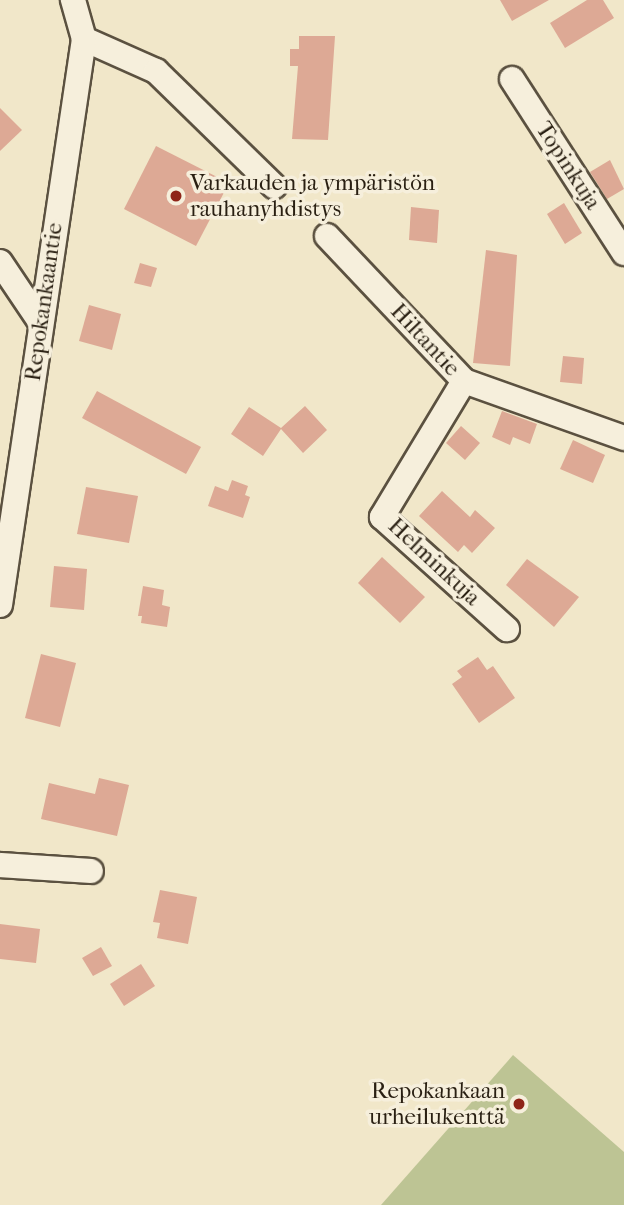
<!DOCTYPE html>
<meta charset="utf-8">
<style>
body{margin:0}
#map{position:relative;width:624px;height:1205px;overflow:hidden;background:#f1e7c9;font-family:"IM FELL French Canon",serif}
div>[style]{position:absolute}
.green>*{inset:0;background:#bdc494}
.building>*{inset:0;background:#dda995}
.roads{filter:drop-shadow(2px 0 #5b5140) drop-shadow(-2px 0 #5b5140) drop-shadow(0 2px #5b5140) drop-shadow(0 -2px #5b5140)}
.street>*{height:24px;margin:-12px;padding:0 12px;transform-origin:12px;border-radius:12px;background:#f6efdc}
.dots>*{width:19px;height:19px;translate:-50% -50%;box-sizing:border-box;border:4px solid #f6efdc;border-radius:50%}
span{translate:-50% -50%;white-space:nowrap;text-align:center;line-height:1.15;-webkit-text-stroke:7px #f6efdc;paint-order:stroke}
.street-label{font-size:23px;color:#291f12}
.poi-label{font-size:23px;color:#291f12}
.left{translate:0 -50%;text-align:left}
.right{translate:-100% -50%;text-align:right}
</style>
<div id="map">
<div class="green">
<i style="clip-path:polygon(513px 1055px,624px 1152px,624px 1205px,381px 1205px)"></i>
</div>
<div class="building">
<i style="clip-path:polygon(500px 0,549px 0,512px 21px)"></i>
<i style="clip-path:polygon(587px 0,603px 0,614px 18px,565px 48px,550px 23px)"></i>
<i style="clip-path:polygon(299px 36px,335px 36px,328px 140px,292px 139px,298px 66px,290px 66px,290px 49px,299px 49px)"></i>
<i style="clip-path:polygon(0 108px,22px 130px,0 151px)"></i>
<i style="clip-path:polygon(156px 146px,229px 183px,196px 246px,124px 209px)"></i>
<i style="clip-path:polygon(610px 160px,624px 189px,607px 199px,590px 172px)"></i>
<i style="clip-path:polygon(564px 203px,582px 233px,565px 244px,547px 214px)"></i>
<i style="clip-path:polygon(411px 207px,439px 210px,437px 243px,409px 240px)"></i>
<i style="clip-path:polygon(486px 250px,517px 255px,510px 366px,473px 363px)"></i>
<i style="clip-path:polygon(140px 263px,157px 268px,151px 287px,134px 283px)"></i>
<i style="clip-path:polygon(89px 305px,121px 314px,112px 350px,79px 341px)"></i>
<i style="clip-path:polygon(563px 356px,584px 358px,582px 384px,560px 382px)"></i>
<i style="clip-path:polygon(97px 391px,201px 447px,186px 474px,82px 418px)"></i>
<i style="clip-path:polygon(305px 406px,327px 430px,303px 453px,281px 429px,263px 456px,231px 434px,249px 407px,281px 428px)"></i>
<i style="clip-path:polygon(502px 411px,537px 424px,530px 444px,513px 437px,510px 445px,492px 437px)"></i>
<i style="clip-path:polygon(461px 426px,480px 443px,465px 460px,446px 443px)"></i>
<i style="clip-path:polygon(573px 440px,605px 455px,593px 483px,560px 469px)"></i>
<i style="clip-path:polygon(232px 480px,248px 486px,245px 495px,250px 497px,243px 518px,208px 506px,215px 486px,228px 491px)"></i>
<i style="clip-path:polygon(86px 487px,138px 496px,129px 543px,77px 534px)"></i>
<i style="clip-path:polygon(442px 491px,470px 517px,475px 510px,495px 528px,472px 553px,464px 545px,458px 552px,419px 516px)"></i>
<i style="clip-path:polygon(382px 557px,425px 597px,400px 623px,358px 583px)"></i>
<i style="clip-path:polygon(527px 559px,579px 597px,554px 627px,506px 585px)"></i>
<i style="clip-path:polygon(54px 566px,87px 569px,84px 610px,50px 607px)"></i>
<i style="clip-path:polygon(143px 586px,164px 590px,162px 605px,170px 607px,167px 627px,141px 623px,142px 616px,138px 616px)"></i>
<i style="clip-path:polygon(41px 654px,76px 663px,60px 727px,25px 718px)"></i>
<i style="clip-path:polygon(478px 657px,487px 670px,493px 666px,515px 698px,479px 723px,452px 684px,462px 677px,457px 671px)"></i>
<i style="clip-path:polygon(99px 778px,129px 785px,117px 836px,41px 819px,49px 783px,95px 794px)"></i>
<i style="clip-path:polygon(160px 890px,197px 897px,188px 944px,157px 938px,160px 923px,153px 922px)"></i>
<i style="clip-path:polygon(0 924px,40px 929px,36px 963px,0 959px)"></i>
<i style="clip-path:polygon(101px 947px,112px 966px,93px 976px,82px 958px)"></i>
<i style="clip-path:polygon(141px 964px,155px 986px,124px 1006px,110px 984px)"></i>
</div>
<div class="roads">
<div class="street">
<i style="left:84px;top:39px;width:79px;rotate:24deg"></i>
<i style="left:156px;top:71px;width:165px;rotate:44.3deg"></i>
<i style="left:512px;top:79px;width:207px;rotate:57.2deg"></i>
<i style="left:327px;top:236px;width:199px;rotate:46.6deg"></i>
<i style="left:464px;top:381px;width:170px;rotate:19.6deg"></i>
<i style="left:0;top:262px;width:73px;rotate:56.1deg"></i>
<i style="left:464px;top:381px;width:159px;rotate:121.1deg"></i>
<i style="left:382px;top:517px;width:168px;rotate:41.9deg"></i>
<i style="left:0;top:605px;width:572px;rotate:-81.56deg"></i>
<i style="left:84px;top:39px;width:41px;rotate:-105.8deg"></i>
<i style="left:0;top:865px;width:91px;rotate:3.8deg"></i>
</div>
</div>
<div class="dots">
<i style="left:176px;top:196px;background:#8f2418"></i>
<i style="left:519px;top:1104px;background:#8f2418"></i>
</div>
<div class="street-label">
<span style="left:568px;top:166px;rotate:57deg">Topinkuja</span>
<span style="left:44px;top:302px;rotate:-82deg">Repokankaantie</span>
<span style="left:425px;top:340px;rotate:47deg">Hiltantie</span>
<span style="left:434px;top:562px;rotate:43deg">Helminkuja</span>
</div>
<div class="poi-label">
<span class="left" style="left:190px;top:196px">Varkauden ja ympäristön<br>rauhanyhdistys</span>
<span class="right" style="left:505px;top:1104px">Repokankaan<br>urheilukenttä</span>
</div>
</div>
